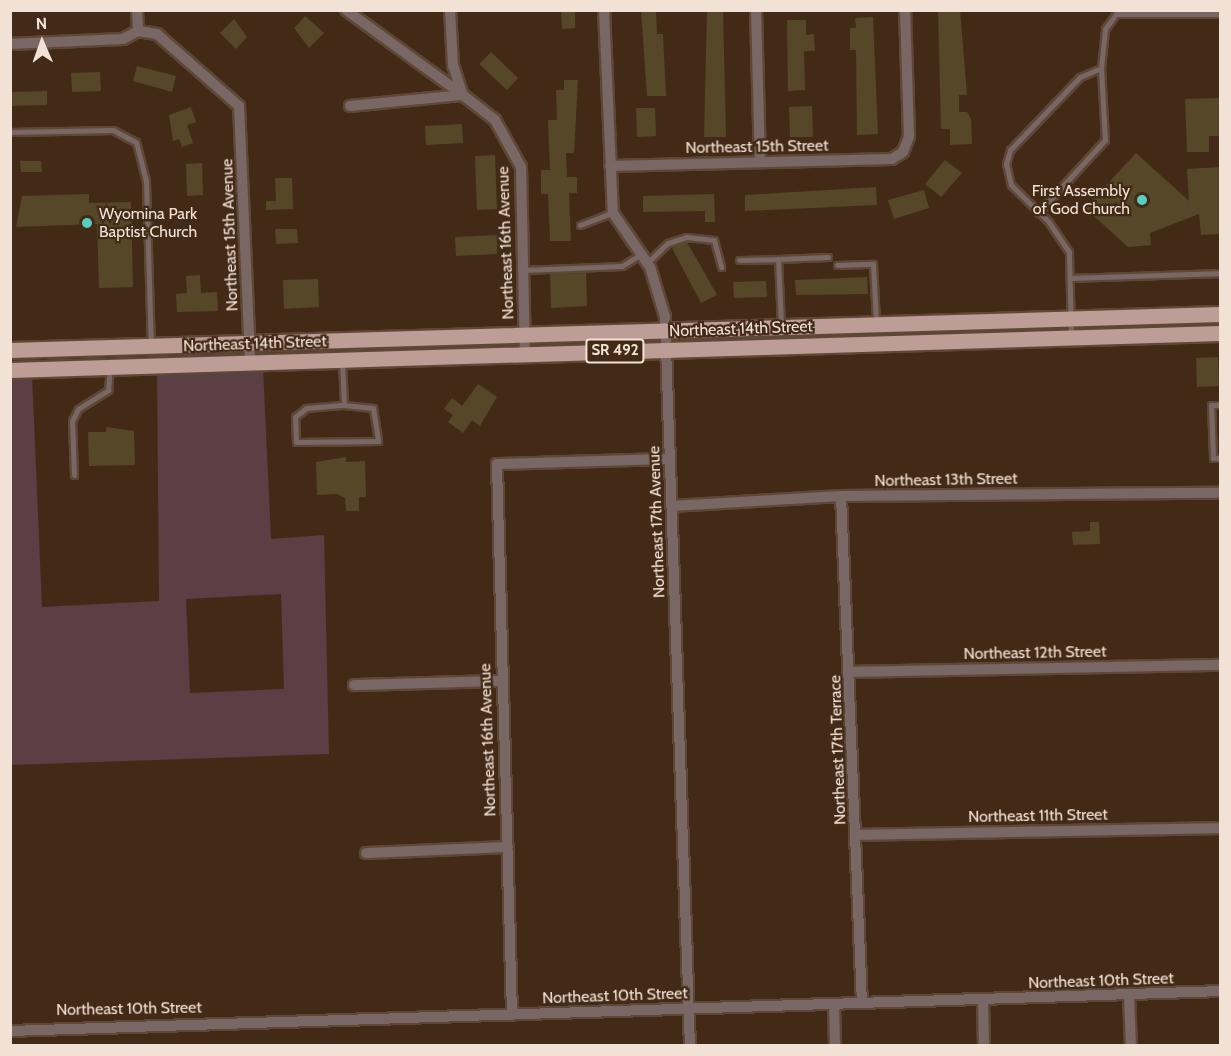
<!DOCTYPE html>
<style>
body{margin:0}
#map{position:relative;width:1231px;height:1056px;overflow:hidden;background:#432a16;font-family:Cabin,sans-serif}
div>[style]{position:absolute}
.green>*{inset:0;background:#5a3f44}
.building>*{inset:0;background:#564729}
.roads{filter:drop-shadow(2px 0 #5f4735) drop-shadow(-2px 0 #5f4735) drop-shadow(0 2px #5f4735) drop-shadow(0 -2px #5f4735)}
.lane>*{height:5px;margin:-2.5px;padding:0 2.5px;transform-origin:2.5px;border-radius:2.5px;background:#786764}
.street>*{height:10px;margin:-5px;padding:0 5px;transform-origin:5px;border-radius:5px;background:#786764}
.primary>*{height:15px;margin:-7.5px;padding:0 7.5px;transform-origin:7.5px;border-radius:7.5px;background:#be9d96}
.dots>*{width:16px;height:16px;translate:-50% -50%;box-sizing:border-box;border:3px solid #432a16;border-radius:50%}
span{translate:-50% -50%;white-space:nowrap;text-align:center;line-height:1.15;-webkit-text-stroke:4.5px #432a16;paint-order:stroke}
.shield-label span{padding:2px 4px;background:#432a16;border:2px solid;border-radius:4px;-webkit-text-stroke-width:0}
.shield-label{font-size:15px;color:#f2e2d6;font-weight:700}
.street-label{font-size:16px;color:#f2e2d6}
.poi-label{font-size:16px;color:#f2e2d6}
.right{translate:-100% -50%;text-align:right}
.left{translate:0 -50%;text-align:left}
.frame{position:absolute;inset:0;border:12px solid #f2e2d6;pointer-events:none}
.north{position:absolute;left:12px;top:12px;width:60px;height:60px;-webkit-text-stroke:4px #432a16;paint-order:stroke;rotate:358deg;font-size:16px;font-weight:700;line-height:24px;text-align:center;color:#f2e2d6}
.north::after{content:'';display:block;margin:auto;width:21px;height:27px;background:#f2e2d6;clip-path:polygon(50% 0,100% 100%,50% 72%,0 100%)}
</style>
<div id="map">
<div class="green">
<i style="clip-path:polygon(evenodd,263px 368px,271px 539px,324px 535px,329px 754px,11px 765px,10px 376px,32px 375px,42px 607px,159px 601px,157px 372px,263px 368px,281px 594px,284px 689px,190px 693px,186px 599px,281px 594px)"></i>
</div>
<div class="building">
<i style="clip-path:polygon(561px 10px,575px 10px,575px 28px,562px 29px)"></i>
<i style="clip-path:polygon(641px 10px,656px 10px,657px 34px,663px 34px,666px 96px,647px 96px)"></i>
<i style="clip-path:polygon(707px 10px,723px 10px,726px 137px,704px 137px)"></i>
<i style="clip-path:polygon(938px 10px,960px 10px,967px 95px,959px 95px,959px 112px,967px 112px,971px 119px,972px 144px,950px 145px,950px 129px,941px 129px)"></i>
<i style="clip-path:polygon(305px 16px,324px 33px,309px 48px,294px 28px)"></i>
<i style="clip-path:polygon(873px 17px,878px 134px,857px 135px,856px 50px,850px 50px,850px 28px,856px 28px,855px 18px)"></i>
<i style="clip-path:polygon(234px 19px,247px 37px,236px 49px,220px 33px)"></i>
<i style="clip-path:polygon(787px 20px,806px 20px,806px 35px,814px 34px,815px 51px,804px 51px,805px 90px,788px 91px)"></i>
<i style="clip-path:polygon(491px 52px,518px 78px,507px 90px,479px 64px)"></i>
<i style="clip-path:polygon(137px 66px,176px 76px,172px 92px,133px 81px)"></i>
<i style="clip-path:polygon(100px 72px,101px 91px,72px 92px,71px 73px)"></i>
<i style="clip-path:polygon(564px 80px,578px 80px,574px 153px,566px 153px,567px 177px,577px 177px,577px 193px,569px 193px,571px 241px,550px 241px,548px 194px,541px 194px,541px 170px,550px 170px,548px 120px,557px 120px,556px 90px,564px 90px)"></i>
<i style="clip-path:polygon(47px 91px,47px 105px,12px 106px,12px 92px)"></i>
<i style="clip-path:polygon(1221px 98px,1221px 136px,1209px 136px,1209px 152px,1187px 152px,1185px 99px)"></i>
<i style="clip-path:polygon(812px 106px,813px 137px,790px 137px,789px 107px)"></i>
<i style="clip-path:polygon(191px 107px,196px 122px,187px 125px,193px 143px,182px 147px,179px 139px,173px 141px,169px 115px)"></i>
<i style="clip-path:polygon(636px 108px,655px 108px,656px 136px,637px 137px)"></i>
<i style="clip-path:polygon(462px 124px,463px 143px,426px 145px,425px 126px)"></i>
<i style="clip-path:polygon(1136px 153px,1189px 201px,1187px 169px,1221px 167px,1221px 234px,1201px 235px,1199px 214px,1150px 233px,1151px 245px,1128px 247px,1085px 208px)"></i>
<i style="clip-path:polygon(495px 155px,497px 209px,477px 210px,475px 156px)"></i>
<i style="clip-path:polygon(945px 160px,962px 173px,941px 197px,925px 184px)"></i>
<i style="clip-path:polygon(20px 161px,41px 161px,42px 172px,21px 172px)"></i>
<i style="clip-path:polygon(202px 163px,203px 195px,187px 196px,186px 164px)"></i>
<i style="clip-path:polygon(275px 178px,292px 178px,293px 209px,266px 210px,266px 201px,276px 201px)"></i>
<i style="clip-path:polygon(876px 187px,877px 205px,745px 211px,745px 195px)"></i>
<i style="clip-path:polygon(924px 190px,929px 208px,894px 219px,888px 200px)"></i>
<i style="clip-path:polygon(89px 194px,89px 203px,131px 202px,133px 287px,99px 288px,97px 224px,16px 227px,22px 196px)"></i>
<i style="clip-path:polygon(714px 194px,715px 222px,705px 222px,705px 211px,643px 212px,643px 196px)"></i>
<i style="clip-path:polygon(275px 229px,297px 229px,298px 243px,276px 244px)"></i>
<i style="clip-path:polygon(497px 235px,497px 254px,456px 256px,455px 237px)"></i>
<i style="clip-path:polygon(687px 242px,717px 295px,701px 303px,672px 248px)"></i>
<i style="clip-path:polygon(586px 273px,587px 306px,551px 308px,550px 274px)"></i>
<i style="clip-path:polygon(200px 275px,201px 293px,217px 292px,218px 311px,177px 312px,176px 294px,187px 293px,186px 276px)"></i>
<i style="clip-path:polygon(867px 277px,868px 294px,796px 295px,795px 280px)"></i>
<i style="clip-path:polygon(318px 279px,319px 307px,284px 309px,283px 280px)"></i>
<i style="clip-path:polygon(766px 281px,767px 297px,734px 298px,733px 282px)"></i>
<i style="clip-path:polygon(1218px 357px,1219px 386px,1197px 387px,1196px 358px)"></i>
<i style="clip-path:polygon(478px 384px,497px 397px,480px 426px,472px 420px,463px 433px,448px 422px,453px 415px,444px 409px,452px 398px,462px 406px)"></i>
<i style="clip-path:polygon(106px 427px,134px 431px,135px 465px,89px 466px,88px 432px,106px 432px)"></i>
<i style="clip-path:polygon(346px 457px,346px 462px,365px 461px,366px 497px,359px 497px,359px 511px,346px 511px,345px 498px,337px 494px,317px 495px,316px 462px)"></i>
<i style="clip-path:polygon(1090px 522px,1099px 522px,1100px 544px,1073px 545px,1072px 532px,1090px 531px)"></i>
</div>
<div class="roads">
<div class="lane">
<i style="left:10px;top:132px;width:103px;rotate:-1.1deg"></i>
<i style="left:113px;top:130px;width:26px;rotate:28deg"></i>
<i style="left:136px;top:142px;width:40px;rotate:75.6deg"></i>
<i style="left:146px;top:181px;width:164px;rotate:88.3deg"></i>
<i style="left:1038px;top:213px;width:99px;rotate:-47.5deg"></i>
<i style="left:1105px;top:140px;width:72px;rotate:-93.2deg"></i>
<i style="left:580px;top:225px;width:34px;rotate:-21deg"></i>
<i style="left:778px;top:259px;width:50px;rotate:-2.3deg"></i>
<i style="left:739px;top:260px;width:39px;rotate:-1deg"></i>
<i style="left:778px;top:259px;width:66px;rotate:87.4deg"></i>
<i style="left:647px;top:263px;width:29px;rotate:-44deg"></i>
<i style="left:668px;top:243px;width:19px;rotate:-18deg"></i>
<i style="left:686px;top:237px;width:28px;rotate:6deg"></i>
<i style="left:714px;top:240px;width:28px;rotate:75deg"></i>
<i style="left:837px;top:265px;width:36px;rotate:-2deg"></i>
<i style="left:873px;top:264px;width:58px;rotate:87deg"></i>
<i style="left:523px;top:270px;width:99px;rotate:-2.3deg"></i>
<i style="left:622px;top:266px;width:22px;rotate:-32deg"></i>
<i style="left:1072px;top:278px;width:148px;rotate:-1.9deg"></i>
<i style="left:1071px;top:335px;width:83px;rotate:-91.4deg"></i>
<i style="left:1069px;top:252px;width:36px;rotate:-124deg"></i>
<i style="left:1049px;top:222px;width:53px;rotate:-135.8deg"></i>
<i style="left:1011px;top:185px;width:22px;rotate:-103deg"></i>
<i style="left:1006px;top:164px;width:15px;rotate:-74deg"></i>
<i style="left:1010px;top:150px;width:101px;rotate:-46.2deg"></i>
<i style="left:1080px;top:77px;width:23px;rotate:-23deg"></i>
<i style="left:1101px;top:68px;width:39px;rotate:-84deg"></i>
<i style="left:1105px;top:29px;width:19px;rotate:-54deg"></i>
<i style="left:1116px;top:14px;width:104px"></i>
<i style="left:342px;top:361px;width:44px;rotate:87.4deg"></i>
<i style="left:344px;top:405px;width:29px;rotate:6deg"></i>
<i style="left:373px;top:408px;width:33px;rotate:81deg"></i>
<i style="left:378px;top:441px;width:82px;rotate:179.3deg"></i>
<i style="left:296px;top:442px;width:25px;rotate:-92deg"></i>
<i style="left:295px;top:417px;width:14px;rotate:-39deg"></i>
<i style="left:306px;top:408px;width:38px;rotate:-5deg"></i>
<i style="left:1220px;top:405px;width:9px;rotate:180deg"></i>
<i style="left:1211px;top:405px;width:53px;rotate:87.8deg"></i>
<i style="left:1213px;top:458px;width:7px"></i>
<i style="left:74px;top:475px;width:54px;rotate:-92.1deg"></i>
<i style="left:72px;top:421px;width:13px;rotate:-63deg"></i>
<i style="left:78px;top:409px;width:36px;rotate:-32deg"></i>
<i style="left:108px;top:390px;width:22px;rotate:-85deg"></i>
</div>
<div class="street">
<i style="left:137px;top:10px;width:21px;rotate:87deg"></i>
<i style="left:346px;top:10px;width:145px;rotate:36deg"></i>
<i style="left:450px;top:10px;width:55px;rotate:86.9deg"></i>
<i style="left:453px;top:65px;width:32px;rotate:72deg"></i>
<i style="left:463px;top:95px;width:41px;rotate:38deg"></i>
<i style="left:495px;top:120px;width:54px;rotate:61deg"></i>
<i style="left:521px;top:167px;width:187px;rotate:88.8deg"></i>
<i style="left:604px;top:10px;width:203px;rotate:87.5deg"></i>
<i style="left:613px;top:213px;width:65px;rotate:55.6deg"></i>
<i style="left:650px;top:267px;width:52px;rotate:73.3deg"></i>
<i style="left:665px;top:317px;width:729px;rotate:88.04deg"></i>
<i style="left:756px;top:10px;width:152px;rotate:88.5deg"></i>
<i style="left:10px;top:44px;width:113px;rotate:-2.5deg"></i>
<i style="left:123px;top:39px;width:17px;rotate:-28deg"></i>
<i style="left:138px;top:31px;width:19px;rotate:9deg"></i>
<i style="left:157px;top:34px;width:109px;rotate:41.3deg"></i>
<i style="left:239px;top:106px;width:256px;rotate:87.5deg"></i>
<i style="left:350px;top:106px;width:114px;rotate:-5.6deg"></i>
<i style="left:610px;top:166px;width:282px;rotate:-1.4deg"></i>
<i style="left:892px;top:159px;width:13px;rotate:-32deg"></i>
<i style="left:903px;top:152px;width:17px;rotate:-69deg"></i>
<i style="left:909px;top:136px;width:126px;rotate:-91.8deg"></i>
<i style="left:841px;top:496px;width:507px;rotate:87.63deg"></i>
<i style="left:672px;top:506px;width:169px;rotate:-3.4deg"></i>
<i style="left:841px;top:496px;width:379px;rotate:-0.5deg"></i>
<i style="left:851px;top:672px;width:369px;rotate:-1.1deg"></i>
<i style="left:354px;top:685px;width:147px;rotate:-1.6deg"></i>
<i style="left:856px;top:835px;width:364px;rotate:-1.1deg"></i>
<i style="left:366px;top:853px;width:142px;rotate:-2.4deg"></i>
<i style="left:1129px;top:995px;width:51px;rotate:87.8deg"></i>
<i style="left:983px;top:1000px;width:46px;rotate:88.8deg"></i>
<i style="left:834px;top:1004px;width:42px;rotate:88.6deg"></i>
<i style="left:512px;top:1015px;width:551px;rotate:-91.56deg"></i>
<i style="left:497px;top:464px;width:172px;rotate:-1.7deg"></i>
<i style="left:10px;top:1031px;width:1211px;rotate:-1.89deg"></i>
</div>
<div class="primary">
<i style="left:10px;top:350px;width:1211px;rotate:-1.7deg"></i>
<i style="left:10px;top:370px;width:1211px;rotate:-1.75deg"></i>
</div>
</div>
<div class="dots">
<i style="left:1142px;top:200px;background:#58cebf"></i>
<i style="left:87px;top:223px;background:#58cebf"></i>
</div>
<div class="shield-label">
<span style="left:615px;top:351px">SR 492</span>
</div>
<div class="street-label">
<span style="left:757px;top:147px;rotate:-1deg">Northeast 15th Street</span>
<span style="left:230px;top:235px;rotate:-92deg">Northeast 15th Avenue</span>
<span style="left:506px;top:243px;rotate:-92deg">Northeast 16th Avenue</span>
<span style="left:741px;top:329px;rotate:-2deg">Northeast 14th Street</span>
<span style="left:255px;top:344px;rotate:-2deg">Northeast 14th Street</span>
<span style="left:946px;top:480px;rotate:-1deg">Northeast 13th Street</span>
<span style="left:657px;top:522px;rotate:-92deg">Northeast 17th Avenue</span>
<span style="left:1035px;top:653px;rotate:-1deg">Northeast 12th Street</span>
<span style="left:488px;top:740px;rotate:-92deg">Northeast 16th Avenue</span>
<span style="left:838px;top:750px;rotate:-92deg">Northeast 17th Terrace</span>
<span style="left:1038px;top:816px;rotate:-1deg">Northeast 11th Street</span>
<span style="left:1101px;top:981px;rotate:-2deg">Northeast 10th Street</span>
<span style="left:615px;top:996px;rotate:-2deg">Northeast 10th Street</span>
<span style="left:129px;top:1009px;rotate:-1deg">Northeast 10th Street</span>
</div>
<div class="poi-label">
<span class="right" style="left:1130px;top:200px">First Assembly<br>of God Church</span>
<span class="left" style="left:99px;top:223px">Wyomina Park<br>Baptist Church</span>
</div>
<div class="frame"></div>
<div class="north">N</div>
</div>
